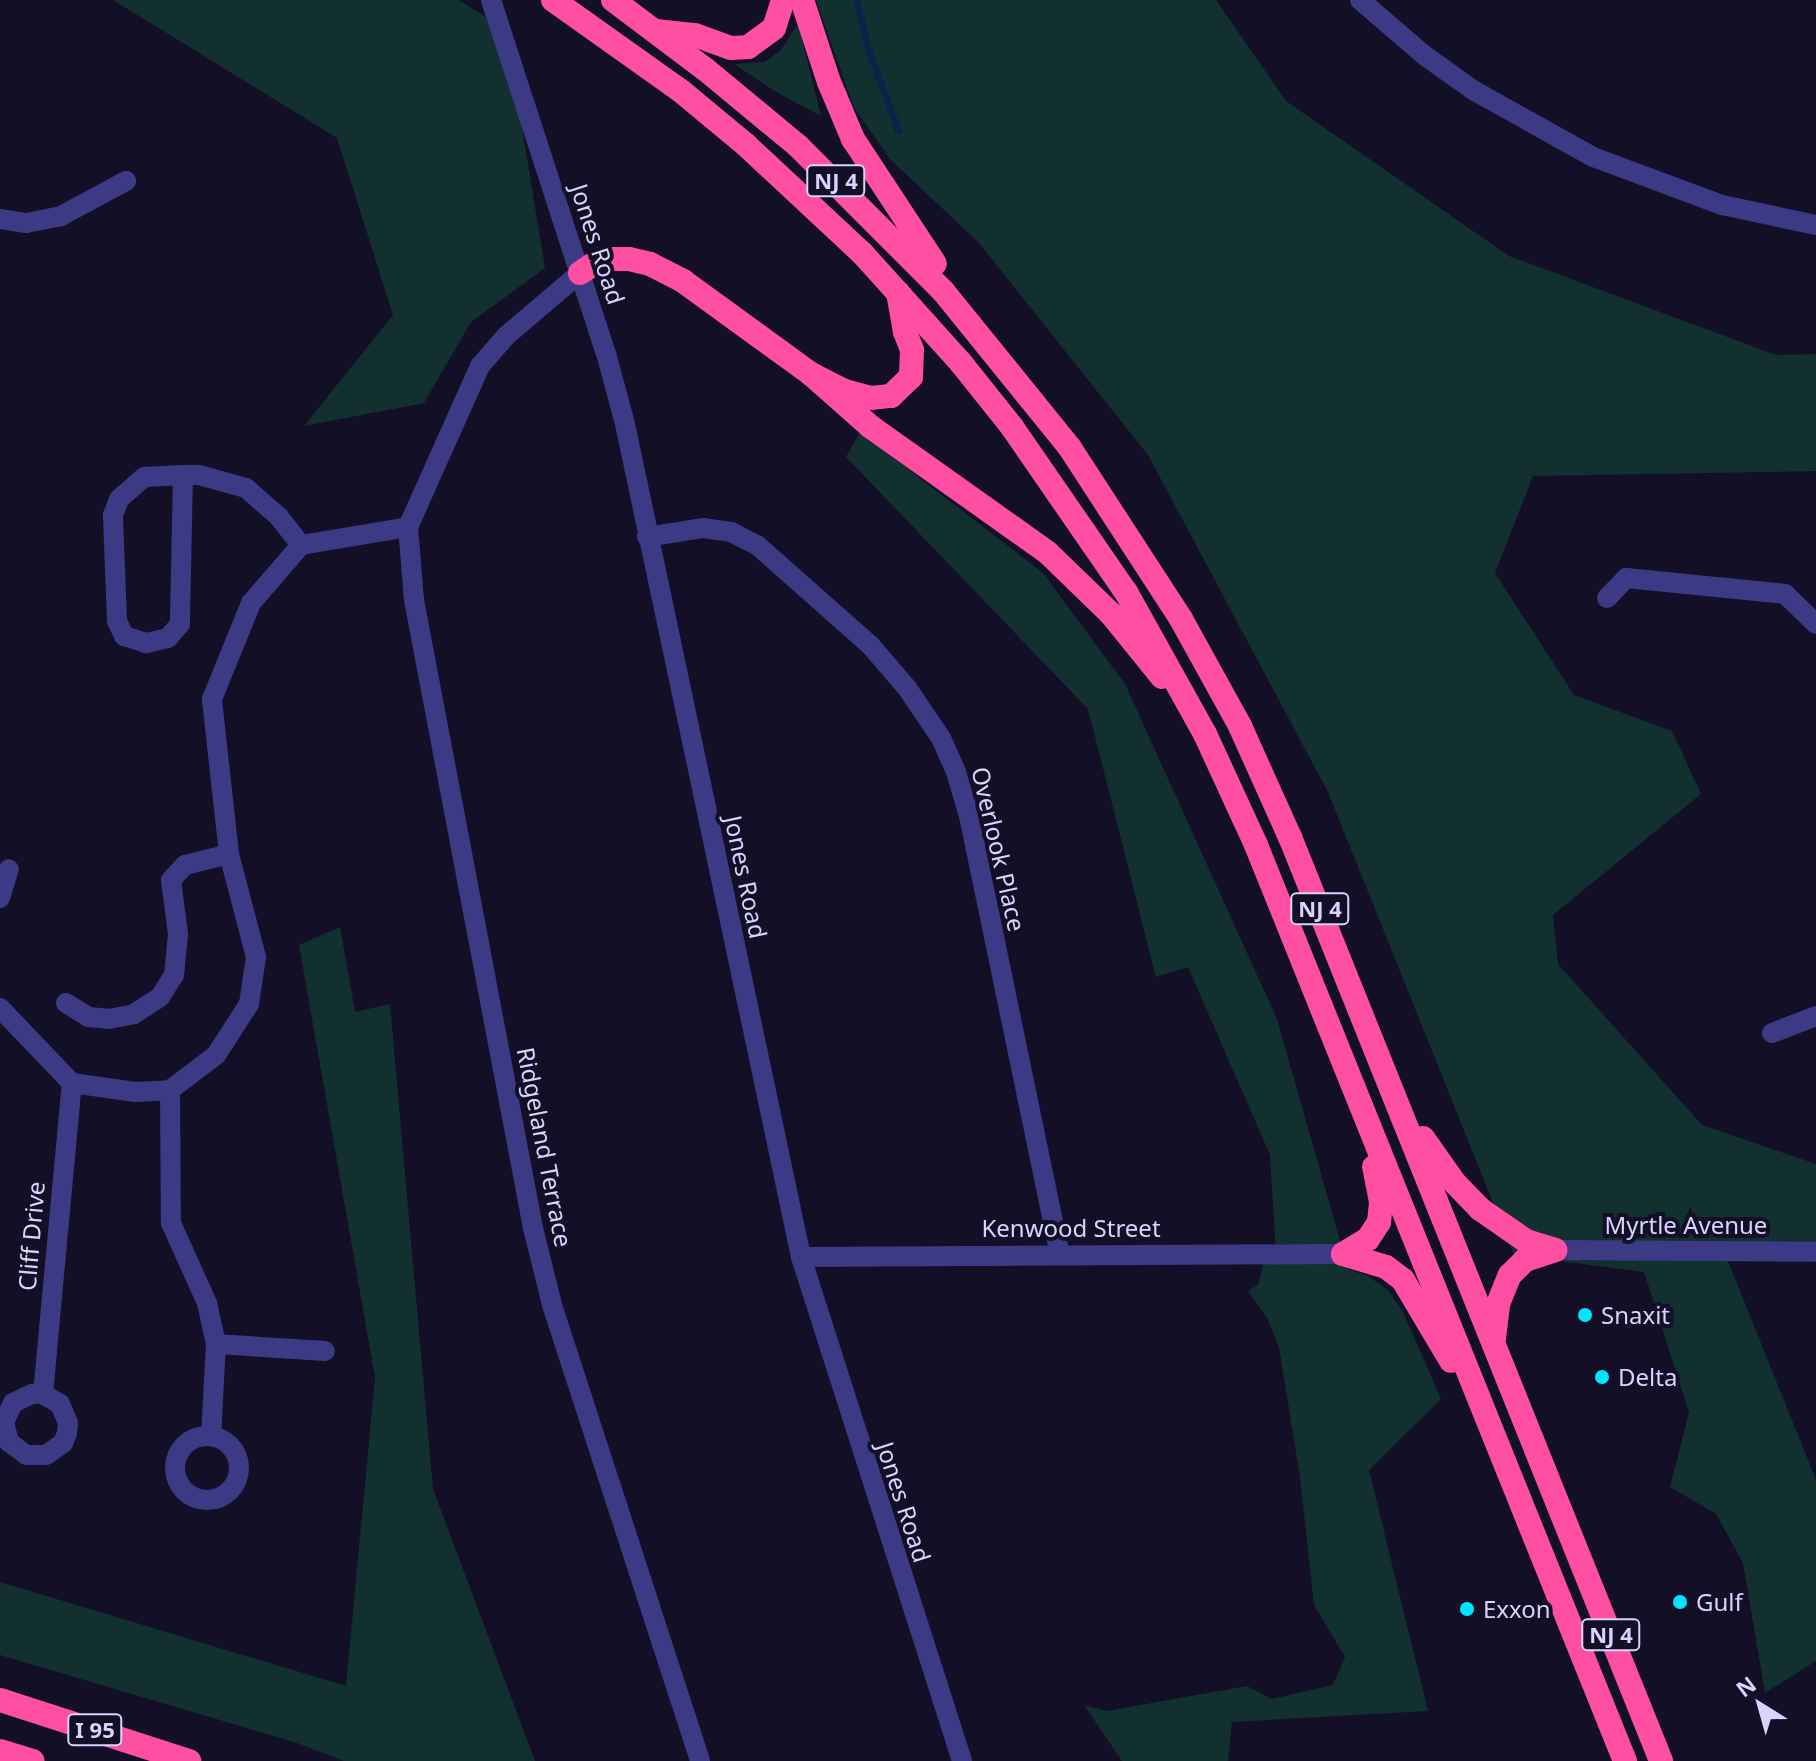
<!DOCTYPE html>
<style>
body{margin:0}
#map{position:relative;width:1816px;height:1761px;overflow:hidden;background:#130f26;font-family:"Noto Sans",sans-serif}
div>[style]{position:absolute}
.green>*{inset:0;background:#12302f}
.stream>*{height:7px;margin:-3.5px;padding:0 3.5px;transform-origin:3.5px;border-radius:3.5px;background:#0c2248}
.minor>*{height:20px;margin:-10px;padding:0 10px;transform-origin:10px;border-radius:10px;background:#3d3a85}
.minor>.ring{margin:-10px;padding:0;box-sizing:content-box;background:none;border:20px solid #3d3a85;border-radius:50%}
.highway>*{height:24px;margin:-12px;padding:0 12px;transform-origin:12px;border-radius:12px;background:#ff4fa3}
.dots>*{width:22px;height:22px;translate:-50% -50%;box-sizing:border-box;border:4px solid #130f26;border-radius:50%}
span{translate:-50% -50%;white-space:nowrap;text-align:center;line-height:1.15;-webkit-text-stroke:8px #130f26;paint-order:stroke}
.shield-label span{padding:2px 6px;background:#130f26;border:2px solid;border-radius:6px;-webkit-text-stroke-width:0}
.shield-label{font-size:22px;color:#d9d4ff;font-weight:700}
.street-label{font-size:24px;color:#d9d4ff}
.poi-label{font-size:24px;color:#d9d4ff}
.left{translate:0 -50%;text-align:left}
.north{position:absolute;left:1720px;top:1665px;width:80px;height:80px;-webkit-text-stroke:6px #130f26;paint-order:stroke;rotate:323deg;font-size:22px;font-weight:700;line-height:32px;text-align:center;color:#d9d4ff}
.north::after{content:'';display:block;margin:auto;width:28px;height:36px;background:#d9d4ff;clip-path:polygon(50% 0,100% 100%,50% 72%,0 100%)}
</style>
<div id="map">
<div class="green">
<i style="clip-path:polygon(113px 0,459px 0,506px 30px,545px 268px,471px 322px,424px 403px,304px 426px,393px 315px,337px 138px)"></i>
<i style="clip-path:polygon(816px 0,1216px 0,1286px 101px,1509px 256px,1776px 355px,1816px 354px,1816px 471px,1533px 476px,1495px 573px,1574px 695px,1672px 731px,1701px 794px,1553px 915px,1558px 964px,1702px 1125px,1816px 1164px,1816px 1254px,1726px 1256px,1816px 1480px,1816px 1661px,1765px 1693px,1743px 1563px,1716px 1514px,1670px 1487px,1689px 1412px,1644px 1272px,1514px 1255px,1328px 792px,1148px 455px,979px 243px,891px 160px,854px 108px)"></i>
<i style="clip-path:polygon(796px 26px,799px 27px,821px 116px,776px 92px,734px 64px,765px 62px,782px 49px)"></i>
<i style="clip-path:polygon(860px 432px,1043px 573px,1125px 684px,1277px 1019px,1348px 1269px,1368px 1276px,1388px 1290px,1403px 1312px,1441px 1399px,1369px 1470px,1428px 1711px,1232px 1722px,1228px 1761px,1122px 1761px,1084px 1705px,1107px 1711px,1247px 1686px,1272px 1699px,1333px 1685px,1345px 1657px,1314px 1605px,1300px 1477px,1279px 1347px,1267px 1318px,1248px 1291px,1258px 1285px,1266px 1254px,1276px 1254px,1270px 1155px,1188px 967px,1156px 977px,1088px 709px,846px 457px)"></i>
<i style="clip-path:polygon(340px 927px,355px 1012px,390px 1004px,433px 1489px,535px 1761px,344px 1761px,297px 1743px,0 1655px,0 1582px,346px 1686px,375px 1377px,299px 945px)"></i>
</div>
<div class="stream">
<i style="left:856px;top:0;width:46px;rotate:76.3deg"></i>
<i style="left:867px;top:45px;width:91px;rotate:70.2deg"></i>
</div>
<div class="minor">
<i style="left:491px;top:0;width:371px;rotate:72deg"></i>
<i style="left:606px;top:353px;width:73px;rotate:75deg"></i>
<i style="left:625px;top:424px;width:851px;rotate:78.07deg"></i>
<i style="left:801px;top:1257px;width:529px;rotate:72.28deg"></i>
<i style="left:1360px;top:0;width:84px;rotate:40.7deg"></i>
<i style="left:1424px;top:55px;width:60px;rotate:35.5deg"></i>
<i style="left:1473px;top:90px;width:137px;rotate:29.2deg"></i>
<i style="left:1593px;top:157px;width:138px;rotate:20.4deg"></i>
<i style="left:1722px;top:205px;width:96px;rotate:12deg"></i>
<i style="left:0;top:219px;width:26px;rotate:9deg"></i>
<i style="left:26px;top:223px;width:36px;rotate:-11deg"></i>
<i style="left:61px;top:216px;width:74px;rotate:-28.3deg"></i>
<i style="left:580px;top:273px;width:97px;rotate:139.6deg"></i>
<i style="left:506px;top:336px;width:40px;rotate:131deg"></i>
<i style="left:480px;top:366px;width:176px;rotate:114.1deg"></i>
<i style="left:408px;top:527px;width:73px;rotate:85.3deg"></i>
<i style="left:414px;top:600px;width:639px;rotate:79.27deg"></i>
<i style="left:533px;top:1228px;width:79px;rotate:76.1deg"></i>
<i style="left:552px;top:1305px;width:479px;rotate:72deg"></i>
<i style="left:183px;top:475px;width:149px;rotate:91.2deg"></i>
<i style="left:180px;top:624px;width:18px;rotate:131deg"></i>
<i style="left:168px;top:638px;width:23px;rotate:167deg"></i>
<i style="left:146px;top:643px;width:23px;rotate:-162deg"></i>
<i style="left:124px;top:636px;width:17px;rotate:-115deg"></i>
<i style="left:117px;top:621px;width:106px;rotate:-92.2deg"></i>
<i style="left:113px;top:515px;width:17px;rotate:-69deg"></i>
<i style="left:119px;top:499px;width:33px;rotate:-41deg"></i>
<i style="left:144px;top:477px;width:39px;rotate:-3deg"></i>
<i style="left:183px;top:475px;width:16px"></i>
<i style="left:199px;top:475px;width:49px;rotate:15.5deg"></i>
<i style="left:246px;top:488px;width:44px;rotate:41.3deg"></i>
<i style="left:279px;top:517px;width:36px;rotate:52deg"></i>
<i style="left:647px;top:537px;width:57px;rotate:-9.1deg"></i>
<i style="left:703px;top:528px;width:28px;rotate:8deg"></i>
<i style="left:731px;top:532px;width:29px;rotate:27deg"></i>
<i style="left:757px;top:545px;width:152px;rotate:41.5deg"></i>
<i style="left:871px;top:646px;width:55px;rotate:49.4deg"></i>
<i style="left:907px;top:688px;width:60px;rotate:55.8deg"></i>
<i style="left:941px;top:738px;width:37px;rotate:66deg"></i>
<i style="left:956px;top:772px;width:46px;rotate:73.5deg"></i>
<i style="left:969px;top:816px;width:447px;rotate:78.3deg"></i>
<i style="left:1607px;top:598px;width:28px;rotate:-46deg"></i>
<i style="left:1626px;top:578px;width:160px;rotate:5.7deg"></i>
<i style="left:1785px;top:594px;width:43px;rotate:44.1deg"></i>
<i style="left:0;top:898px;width:30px;rotate:-73deg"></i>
<i style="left:66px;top:1003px;width:26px;rotate:32deg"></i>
<i style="left:88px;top:1017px;width:21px;rotate:5deg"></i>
<i style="left:109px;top:1019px;width:25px;rotate:-11deg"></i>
<i style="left:134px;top:1014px;width:31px;rotate:-33deg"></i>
<i style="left:160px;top:997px;width:26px;rotate:-58deg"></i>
<i style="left:174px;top:975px;width:41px;rotate:-84.4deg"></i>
<i style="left:178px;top:934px;width:54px;rotate:-97.4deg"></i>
<i style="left:171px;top:880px;width:21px;rotate:-47deg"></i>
<i style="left:185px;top:865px;width:45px;rotate:-14deg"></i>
<i style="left:0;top:1008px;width:104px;rotate:46.2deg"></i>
<i style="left:72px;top:1083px;width:64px;rotate:8.1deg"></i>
<i style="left:135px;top:1092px;width:35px;rotate:-3deg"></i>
<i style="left:170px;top:1090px;width:58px;rotate:-37.3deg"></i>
<i style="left:216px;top:1055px;width:61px;rotate:-57.1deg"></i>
<i style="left:249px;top:1004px;width:48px;rotate:-81.5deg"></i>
<i style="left:256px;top:957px;width:106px;rotate:-104.7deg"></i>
<i style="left:229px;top:854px;width:156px;rotate:-96.3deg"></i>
<i style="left:212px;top:699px;width:104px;rotate:-67.9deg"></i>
<i style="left:251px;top:603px;width:77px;rotate:-49.2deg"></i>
<i style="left:301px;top:545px;width:109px;rotate:-9.5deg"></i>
<i style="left:1772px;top:1033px;width:47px;rotate:-21.1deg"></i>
<i style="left:170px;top:1090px;width:133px;rotate:89.6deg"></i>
<i style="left:171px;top:1223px;width:88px;rotate:65.8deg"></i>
<i style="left:207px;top:1303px;width:42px;rotate:77.6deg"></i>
<i style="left:216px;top:1344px;width:91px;rotate:93.1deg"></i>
<i style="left:1555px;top:1250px;width:261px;rotate:0.4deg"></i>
<i style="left:801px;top:1257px;width:542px;rotate:-0.32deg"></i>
<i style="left:216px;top:1344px;width:109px;rotate:3.7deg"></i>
<i style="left:43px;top:1394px;width:11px;rotate:180deg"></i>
<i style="left:32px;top:1394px;width:21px;rotate:155deg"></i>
<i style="left:13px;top:1403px;width:21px;rotate:115deg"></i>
<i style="left:4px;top:1422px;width:21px;rotate:76deg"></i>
<i style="left:9px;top:1442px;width:21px;rotate:37deg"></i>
<i style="left:26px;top:1455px;width:20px"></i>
<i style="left:46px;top:1455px;width:21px;rotate:-35deg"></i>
<i style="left:63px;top:1443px;width:11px;rotate:-68deg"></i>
<i style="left:67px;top:1433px;width:10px;rotate:-84deg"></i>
<i style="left:68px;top:1423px;width:21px;rotate:-113deg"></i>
<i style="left:60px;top:1404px;width:20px;rotate:-150deg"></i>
<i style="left:43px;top:1394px;width:312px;rotate:-84.7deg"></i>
<i class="ring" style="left:175px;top:1436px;width:44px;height:44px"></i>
</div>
<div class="highway">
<i style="left:553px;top:0;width:157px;rotate:35.4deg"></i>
<i style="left:681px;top:91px;width:85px;rotate:39.7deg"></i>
<i style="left:746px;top:145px;width:158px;rotate:43deg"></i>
<i style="left:862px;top:253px;width:148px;rotate:48deg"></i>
<i style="left:961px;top:363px;width:82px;rotate:51.4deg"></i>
<i style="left:1012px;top:427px;width:201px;rotate:55.4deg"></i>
<i style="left:1126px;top:592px;width:162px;rotate:60.9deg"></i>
<i style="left:1205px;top:734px;width:122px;rotate:65.3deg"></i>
<i style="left:1256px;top:845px;width:988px;rotate:68.06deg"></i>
<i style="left:613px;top:0;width:115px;rotate:36.9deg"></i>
<i style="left:705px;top:69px;width:121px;rotate:39.6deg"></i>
<i style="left:798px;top:146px;width:205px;rotate:45deg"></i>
<i style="left:943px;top:291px;width:202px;rotate:51deg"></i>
<i style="left:1070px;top:448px;width:204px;rotate:57deg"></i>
<i style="left:1181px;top:619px;width:122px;rotate:61.1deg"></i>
<i style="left:1240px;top:726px;width:122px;rotate:65.8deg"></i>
<i style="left:1290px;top:837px;width:996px;rotate:68.12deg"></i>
<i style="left:802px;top:0;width:86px;rotate:71.8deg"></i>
<i style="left:829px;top:82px;width:62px;rotate:67.2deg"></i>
<i style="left:853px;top:139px;width:149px;rotate:56.7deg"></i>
<i style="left:656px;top:31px;width:39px;rotate:6deg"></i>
<i style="left:695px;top:35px;width:38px;rotate:20deg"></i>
<i style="left:731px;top:48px;width:17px;rotate:-3deg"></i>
<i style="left:748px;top:47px;width:32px;rotate:-36deg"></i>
<i style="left:774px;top:28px;width:29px;rotate:-72deg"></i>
<i style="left:580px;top:273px;width:25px;rotate:-34deg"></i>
<i style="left:601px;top:259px;width:28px"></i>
<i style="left:629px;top:259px;width:22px;rotate:13deg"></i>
<i style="left:650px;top:264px;width:37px;rotate:27deg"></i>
<i style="left:683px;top:281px;width:158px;rotate:36deg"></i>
<i style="left:811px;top:374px;width:38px;rotate:27deg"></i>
<i style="left:845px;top:391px;width:27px;rotate:15deg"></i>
<i style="left:871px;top:398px;width:20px;rotate:-6deg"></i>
<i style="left:891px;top:396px;width:28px;rotate:-44deg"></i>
<i style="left:911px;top:377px;width:27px;rotate:-88deg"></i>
<i style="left:912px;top:350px;width:19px;rotate:-111deg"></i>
<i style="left:905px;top:332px;width:40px;rotate:-100deg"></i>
<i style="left:811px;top:374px;width:80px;rotate:41.5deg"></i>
<i style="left:871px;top:427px;width:217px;rotate:35.4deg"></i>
<i style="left:1048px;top:553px;width:88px;rotate:44.1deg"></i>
<i style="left:1111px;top:614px;width:81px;rotate:51deg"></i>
<i style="left:1423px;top:1138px;width:54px;rotate:54.8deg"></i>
<i style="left:1454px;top:1182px;width:37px;rotate:46deg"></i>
<i style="left:1480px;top:1209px;width:56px;rotate:34.8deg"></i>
<i style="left:1526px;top:1241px;width:30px;rotate:17deg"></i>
<i style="left:1343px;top:1254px;width:45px;rotate:16.8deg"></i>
<i style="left:1386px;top:1267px;width:21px;rotate:37deg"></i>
<i style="left:1403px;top:1280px;width:94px;rotate:59.3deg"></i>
<i style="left:1343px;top:1254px;width:29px;rotate:-31deg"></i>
<i style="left:1368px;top:1239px;width:20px;rotate:-57deg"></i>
<i style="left:1379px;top:1222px;width:20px;rotate:-84deg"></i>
<i style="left:1381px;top:1202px;width:36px;rotate:-101deg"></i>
<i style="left:1494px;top:1338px;width:34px;rotate:-83deg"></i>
<i style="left:1498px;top:1304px;width:31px;rotate:-68deg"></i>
<i style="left:1510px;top:1275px;width:21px;rotate:-45deg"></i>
<i style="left:1525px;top:1260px;width:32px;rotate:-18deg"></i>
<i style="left:0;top:1700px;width:199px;rotate:17.9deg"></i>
<i style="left:0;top:1751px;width:34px;rotate:17deg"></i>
</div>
<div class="dots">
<i style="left:1585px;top:1315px;background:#00e5ff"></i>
<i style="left:1602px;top:1377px;background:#00e5ff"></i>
<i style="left:1680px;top:1602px;background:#00e5ff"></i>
<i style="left:1467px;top:1609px;background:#00e5ff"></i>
</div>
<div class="shield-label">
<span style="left:836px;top:181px">NJ 4</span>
<span style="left:1320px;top:909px">NJ 4</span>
<span style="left:1611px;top:1635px">NJ 4</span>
<span style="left:95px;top:1730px">I 95</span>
</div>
<div class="street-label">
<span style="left:598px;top:244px;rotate:72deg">Jones Road</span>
<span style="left:999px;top:849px;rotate:77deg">Overlook Place</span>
<span style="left:746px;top:877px;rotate:78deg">Jones Road</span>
<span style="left:545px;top:1147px;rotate:79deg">Ridgeland Terrace</span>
<span style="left:1686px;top:1225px">Myrtle Avenue</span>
<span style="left:1071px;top:1228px">Kenwood Street</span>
<span style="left:31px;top:1236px;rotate:-85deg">Cliff Drive</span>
<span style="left:904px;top:1502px;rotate:72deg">Jones Road</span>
</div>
<div class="poi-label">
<span class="left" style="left:1601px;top:1315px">Snaxit</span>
<span class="left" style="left:1618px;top:1377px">Delta</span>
<span class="left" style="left:1696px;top:1602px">Gulf</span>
<span class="left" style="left:1483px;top:1609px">Exxon</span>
</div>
<div class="north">N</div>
</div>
